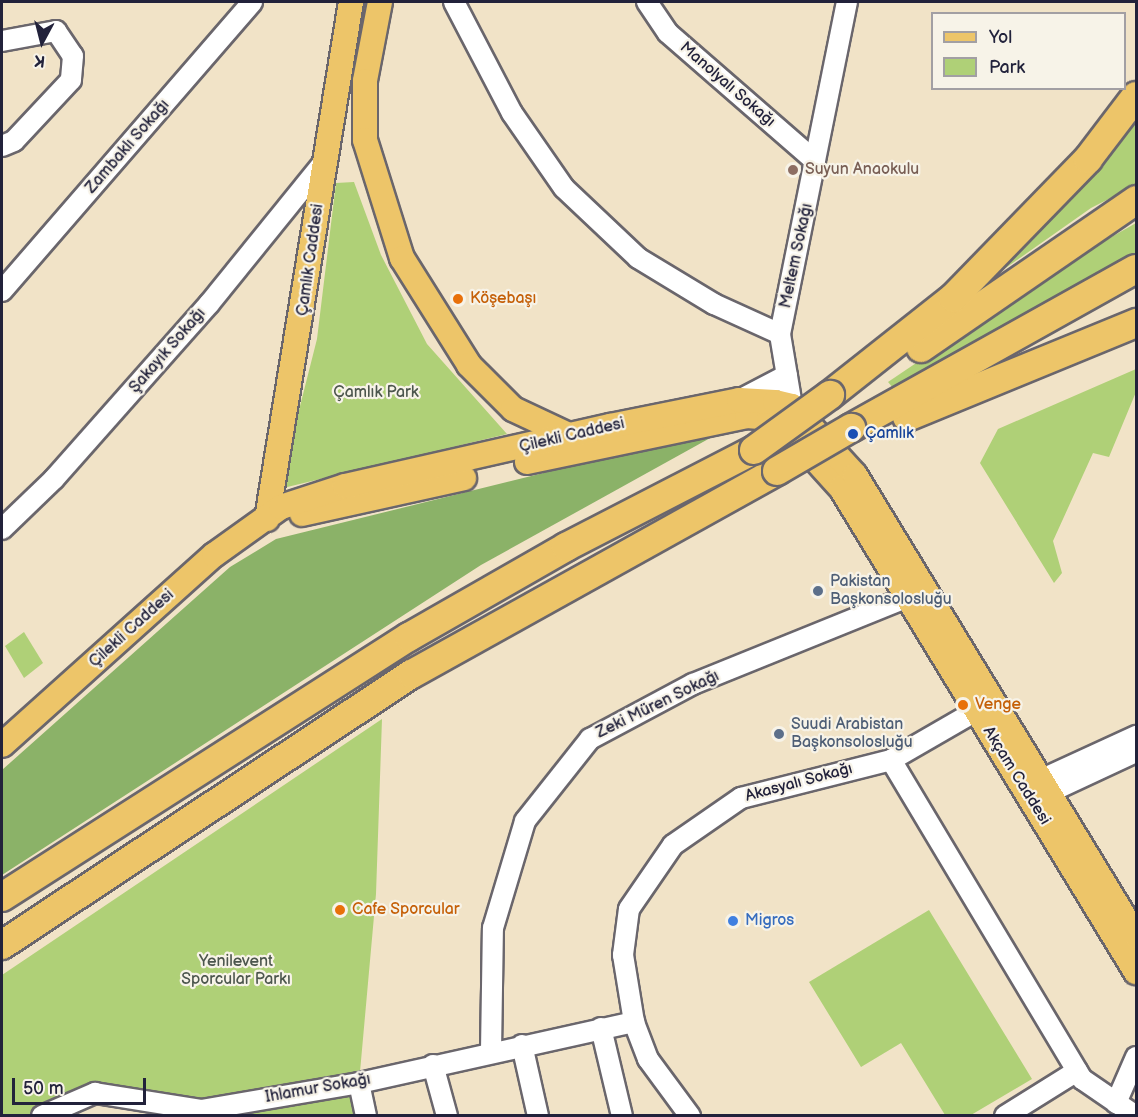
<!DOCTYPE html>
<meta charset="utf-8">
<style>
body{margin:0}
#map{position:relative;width:1138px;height:1117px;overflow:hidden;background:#f1e3c7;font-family:"Balsamiq Sans",sans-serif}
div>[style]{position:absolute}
.green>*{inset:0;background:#afd077}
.forest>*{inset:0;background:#8bb268}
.roads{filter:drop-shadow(2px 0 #6a666c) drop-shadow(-2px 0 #6a666c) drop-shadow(0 2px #6a666c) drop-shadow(0 -2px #6a666c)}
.minor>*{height:20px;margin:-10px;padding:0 10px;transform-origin:10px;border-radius:10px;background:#fff}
.major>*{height:24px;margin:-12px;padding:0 12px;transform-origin:12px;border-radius:12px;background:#edc569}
.highway>*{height:28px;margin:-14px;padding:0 14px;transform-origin:14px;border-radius:14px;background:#edc569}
.bridges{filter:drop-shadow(2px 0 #6a666c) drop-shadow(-2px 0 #6a666c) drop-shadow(0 2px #6a666c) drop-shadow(0 -2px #6a666c)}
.highway-bridge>*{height:28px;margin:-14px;padding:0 14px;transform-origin:14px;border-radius:14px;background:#edc569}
.dots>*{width:16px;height:16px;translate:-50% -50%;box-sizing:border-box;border:3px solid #f7f3e8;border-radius:50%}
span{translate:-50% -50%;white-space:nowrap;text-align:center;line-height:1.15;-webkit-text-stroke:4.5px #f7f3e8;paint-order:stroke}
.street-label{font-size:16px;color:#22223b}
.education-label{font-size:16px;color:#785e54}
.left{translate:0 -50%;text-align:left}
.food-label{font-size:16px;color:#c56008}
.park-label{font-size:16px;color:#4c564d}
.transit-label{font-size:16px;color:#164399}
.service-label{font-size:16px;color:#4e5e75}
.shop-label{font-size:16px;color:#366cbe}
.frame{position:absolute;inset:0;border:3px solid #22223b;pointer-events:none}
.legend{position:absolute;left:931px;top:12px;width:195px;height:78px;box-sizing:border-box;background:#f7f3e8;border:2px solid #a29fa3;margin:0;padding:8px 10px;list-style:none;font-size:18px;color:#22223b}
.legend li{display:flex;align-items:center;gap:12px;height:30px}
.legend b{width:30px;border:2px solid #a29fa3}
.north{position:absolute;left:12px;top:12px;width:60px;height:60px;-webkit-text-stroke:4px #f7f3e8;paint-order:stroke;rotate:187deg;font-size:16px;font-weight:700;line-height:24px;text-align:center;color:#22223b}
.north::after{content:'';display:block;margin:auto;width:21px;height:27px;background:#22223b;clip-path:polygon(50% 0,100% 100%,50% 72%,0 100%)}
.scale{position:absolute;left:12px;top:1078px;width:134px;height:27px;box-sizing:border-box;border:3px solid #22223b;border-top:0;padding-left:8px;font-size:18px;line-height:21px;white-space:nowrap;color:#22223b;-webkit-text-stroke:4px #f7f3e8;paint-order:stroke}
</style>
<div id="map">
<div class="green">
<i style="clip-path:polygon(1136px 112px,1136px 185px,1091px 208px,1000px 272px,996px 267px)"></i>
<i style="clip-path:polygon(354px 182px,381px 255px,427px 344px,507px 434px,279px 489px,317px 339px,336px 183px)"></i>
<i style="clip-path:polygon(1136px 223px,1136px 255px,894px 389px,888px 382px,1057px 268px)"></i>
<i style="clip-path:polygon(1136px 369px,1136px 392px,1109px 457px,1093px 453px,1053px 541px,1062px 573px,1054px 583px,980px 463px,998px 429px)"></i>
<i style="clip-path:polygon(24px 632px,43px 663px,24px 678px,5px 646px)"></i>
<i style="clip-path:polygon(382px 719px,376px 894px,359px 1083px,366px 1115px,206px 1115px,95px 1093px,42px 1115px,2px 1115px,2px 975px)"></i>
<i style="clip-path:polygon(929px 910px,1032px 1079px,971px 1115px,945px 1115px,901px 1043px,861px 1067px,809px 982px)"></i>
</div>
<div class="forest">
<i style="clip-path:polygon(730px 427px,481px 565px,2px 875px,2px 770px,230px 567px,276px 539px)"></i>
</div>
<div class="roads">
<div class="minor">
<i style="left:454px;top:2px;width:125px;rotate:62.4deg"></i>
<i style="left:512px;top:113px;width:91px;rotate:55.3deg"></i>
<i style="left:564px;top:188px;width:102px;rotate:43.4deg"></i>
<i style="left:638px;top:258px;width:89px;rotate:31.2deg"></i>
<i style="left:714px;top:304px;width:72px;rotate:24.4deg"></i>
<i style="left:647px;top:2px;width:37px;rotate:56deg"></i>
<i style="left:668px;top:33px;width:195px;rotate:41deg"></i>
<i style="left:2px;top:41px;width:55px;rotate:-10.5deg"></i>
<i style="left:56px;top:31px;width:30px;rotate:56deg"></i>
<i style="left:73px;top:56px;width:24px;rotate:95deg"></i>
<i style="left:71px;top:80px;width:83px;rotate:133.1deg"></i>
<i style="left:14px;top:141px;width:13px;rotate:157deg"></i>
<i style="left:2px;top:291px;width:382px;rotate:-49.1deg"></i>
<i style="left:739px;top:400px;width:54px;rotate:-27.5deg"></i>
<i style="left:792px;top:406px;width:73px;rotate:-99.5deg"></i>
<i style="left:780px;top:334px;width:339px;rotate:-78.6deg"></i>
<i style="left:2px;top:529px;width:72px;rotate:-43.9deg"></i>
<i style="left:54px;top:479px;width:234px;rotate:-48.5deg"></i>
<i style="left:209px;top:304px;width:181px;rotate:-51deg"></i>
<i style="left:891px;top:760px;width:372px;rotate:59.1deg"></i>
<i style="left:1082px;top:1079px;width:65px;rotate:34.4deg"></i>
<i style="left:1034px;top:793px;width:14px;rotate:-65deg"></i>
<i style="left:1040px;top:780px;width:106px;rotate:-24.6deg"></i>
<i style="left:1048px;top:793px;width:97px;rotate:-25deg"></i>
<i style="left:601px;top:1028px;width:90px;rotate:76.6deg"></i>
<i style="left:522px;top:1045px;width:73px;rotate:77.3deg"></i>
<i style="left:491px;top:1051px;width:123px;rotate:-89.1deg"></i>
<i style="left:493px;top:928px;width:112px;rotate:-73.3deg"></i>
<i style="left:525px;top:821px;width:105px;rotate:-51.6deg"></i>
<i style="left:590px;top:739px;width:117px;rotate:-28.1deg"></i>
<i style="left:693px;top:684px;width:232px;rotate:-22deg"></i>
<i style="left:433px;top:1065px;width:53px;rotate:74.6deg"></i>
<i style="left:359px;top:1083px;width:34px;rotate:78deg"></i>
<i style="left:1116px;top:1103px;width:50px;rotate:-66.5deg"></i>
<i style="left:42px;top:1116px;width:58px;rotate:-23.5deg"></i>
<i style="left:95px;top:1093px;width:107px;rotate:9.1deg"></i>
<i style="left:201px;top:1110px;width:160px;rotate:-9.7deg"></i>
<i style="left:359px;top:1083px;width:282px;rotate:-12.5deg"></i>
<i style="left:690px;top:1116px;width:71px;rotate:-126.4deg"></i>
<i style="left:648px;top:1059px;width:40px;rotate:-111deg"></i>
<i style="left:634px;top:1022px;width:68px;rotate:-99.3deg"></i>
<i style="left:623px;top:955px;width:46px;rotate:-82.6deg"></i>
<i style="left:629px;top:909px;width:78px;rotate:-55.5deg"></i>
<i style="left:673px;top:845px;width:83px;rotate:-34.7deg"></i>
<i style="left:741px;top:798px;width:155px;rotate:-14.2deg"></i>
<i style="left:891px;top:760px;width:98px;rotate:-30deg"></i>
<i style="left:1005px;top:1116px;width:85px;rotate:-32deg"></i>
</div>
<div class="major">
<i style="left:380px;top:2px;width:80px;rotate:100.8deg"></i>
<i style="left:365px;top:81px;width:59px;rotate:90deg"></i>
<i style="left:365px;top:140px;width:124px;rotate:72.6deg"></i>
<i style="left:402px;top:258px;width:126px;rotate:57.9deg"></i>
<i style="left:469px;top:365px;width:62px;rotate:45deg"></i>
<i style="left:513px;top:409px;width:64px;rotate:25deg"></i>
<i style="left:527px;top:462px;width:225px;rotate:-11.8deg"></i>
<i style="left:747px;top:416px;width:22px;rotate:5deg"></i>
<i style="left:769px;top:418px;width:28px;rotate:35deg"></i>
<i style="left:792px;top:434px;width:73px;rotate:47.8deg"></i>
<i style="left:841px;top:488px;width:567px;rotate:58.64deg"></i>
<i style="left:302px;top:514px;width:166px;rotate:-12.5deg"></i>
<i style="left:267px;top:519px;width:524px;rotate:-80.77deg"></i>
<i style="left:2px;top:745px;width:285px;rotate:-41.9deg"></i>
<i style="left:214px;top:555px;width:82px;rotate:-35.6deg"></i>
<i style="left:281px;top:507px;width:67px;rotate:-18.2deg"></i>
<i style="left:345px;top:486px;width:272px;rotate:-12.8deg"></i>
<i style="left:610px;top:426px;width:132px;rotate:-11.4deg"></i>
<i style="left:739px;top:400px;width:36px;rotate:3deg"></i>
<i style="left:775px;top:402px;width:17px;rotate:13deg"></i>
<i style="left:792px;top:406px;width:93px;rotate:47.6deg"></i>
<i style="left:855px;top:475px;width:540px;rotate:58.64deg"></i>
</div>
<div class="highway">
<i style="left:921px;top:348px;width:261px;rotate:-34.5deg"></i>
<i style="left:830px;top:395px;width:157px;rotate:-38.3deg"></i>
<i style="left:953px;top:298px;width:194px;rotate:-45.8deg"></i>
<i style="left:1088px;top:159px;width:79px;rotate:-52.7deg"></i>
<i style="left:907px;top:417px;width:248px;rotate:-22.3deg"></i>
<i style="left:851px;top:428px;width:326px;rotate:-29.2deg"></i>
<i style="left:2px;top:897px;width:483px;rotate:-32.6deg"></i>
<i style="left:409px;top:637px;width:181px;rotate:-29.8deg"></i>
<i style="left:566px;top:547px;width:212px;rotate:-27.3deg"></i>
<i style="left:2px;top:945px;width:491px;rotate:-33.5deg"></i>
<i style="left:412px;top:674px;width:418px;rotate:-29.1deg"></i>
</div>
</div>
<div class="bridges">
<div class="highway-bridge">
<i style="left:754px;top:450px;width:94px;rotate:-35.9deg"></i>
<i style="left:777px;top:471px;width:86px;rotate:-30.2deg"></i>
</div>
</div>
<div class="dots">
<i style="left:793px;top:170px;background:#8d6e63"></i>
<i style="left:458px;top:299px;background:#e8710a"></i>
<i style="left:853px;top:434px;background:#1a4fb4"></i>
<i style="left:818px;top:591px;background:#5c6f8a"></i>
<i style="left:963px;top:705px;background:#e8710a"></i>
<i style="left:779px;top:734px;background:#5c6f8a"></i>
<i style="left:340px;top:910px;background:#e8710a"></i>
<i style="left:733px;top:921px;background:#3f7fe0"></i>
</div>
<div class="street-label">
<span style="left:727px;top:85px;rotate:41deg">Manolyalı Sokağı</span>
<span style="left:128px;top:147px;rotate:-49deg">Zambaklı Sokağı</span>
<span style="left:797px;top:256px;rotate:-78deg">Meltem Sokağı</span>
<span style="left:311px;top:260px;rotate:-82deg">Çamlık Caddesi</span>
<span style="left:168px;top:351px;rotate:-49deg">Şakayık Sokağı</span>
<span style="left:572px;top:436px;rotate:-13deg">Çilekli Caddesi</span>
<span style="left:132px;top:629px;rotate:-42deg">Çilekli Caddesi</span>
<span style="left:658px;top:705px;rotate:-26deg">Zeki Müren Sokağı</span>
<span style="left:1016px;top:776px;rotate:58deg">Akçam Caddesi</span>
<span style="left:799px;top:783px;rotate:-15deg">Akasyalı Sokağı</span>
<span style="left:318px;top:1089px;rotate:-10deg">Ihlamur Sokağı</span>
</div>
<div class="education-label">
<span class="left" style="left:805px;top:170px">Suyun Anaokulu</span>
</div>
<div class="food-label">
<span class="left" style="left:470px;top:299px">Köşebaşı</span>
<span class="left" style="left:975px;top:705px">Venge</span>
<span class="left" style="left:352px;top:910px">Cafe Sporcular</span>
</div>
<div class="park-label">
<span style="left:376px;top:393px">Çamlık Park</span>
<span style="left:236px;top:971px">Yenilevent<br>Sporcular Parkı</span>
</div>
<div class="transit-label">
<span class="left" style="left:865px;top:434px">Çamlık</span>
</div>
<div class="service-label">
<span class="left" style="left:830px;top:591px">Pakistan<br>Başkonsolosluğu</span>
<span class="left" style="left:791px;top:734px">Suudi Arabistan<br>Başkonsolosluğu</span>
</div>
<div class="shop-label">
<span class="left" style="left:745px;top:921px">Migros</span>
</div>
<div class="frame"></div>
<ul class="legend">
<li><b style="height:8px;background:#edc569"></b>Yol</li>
<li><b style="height:16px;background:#afd077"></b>Park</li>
</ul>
<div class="north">K</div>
<div class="scale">50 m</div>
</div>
